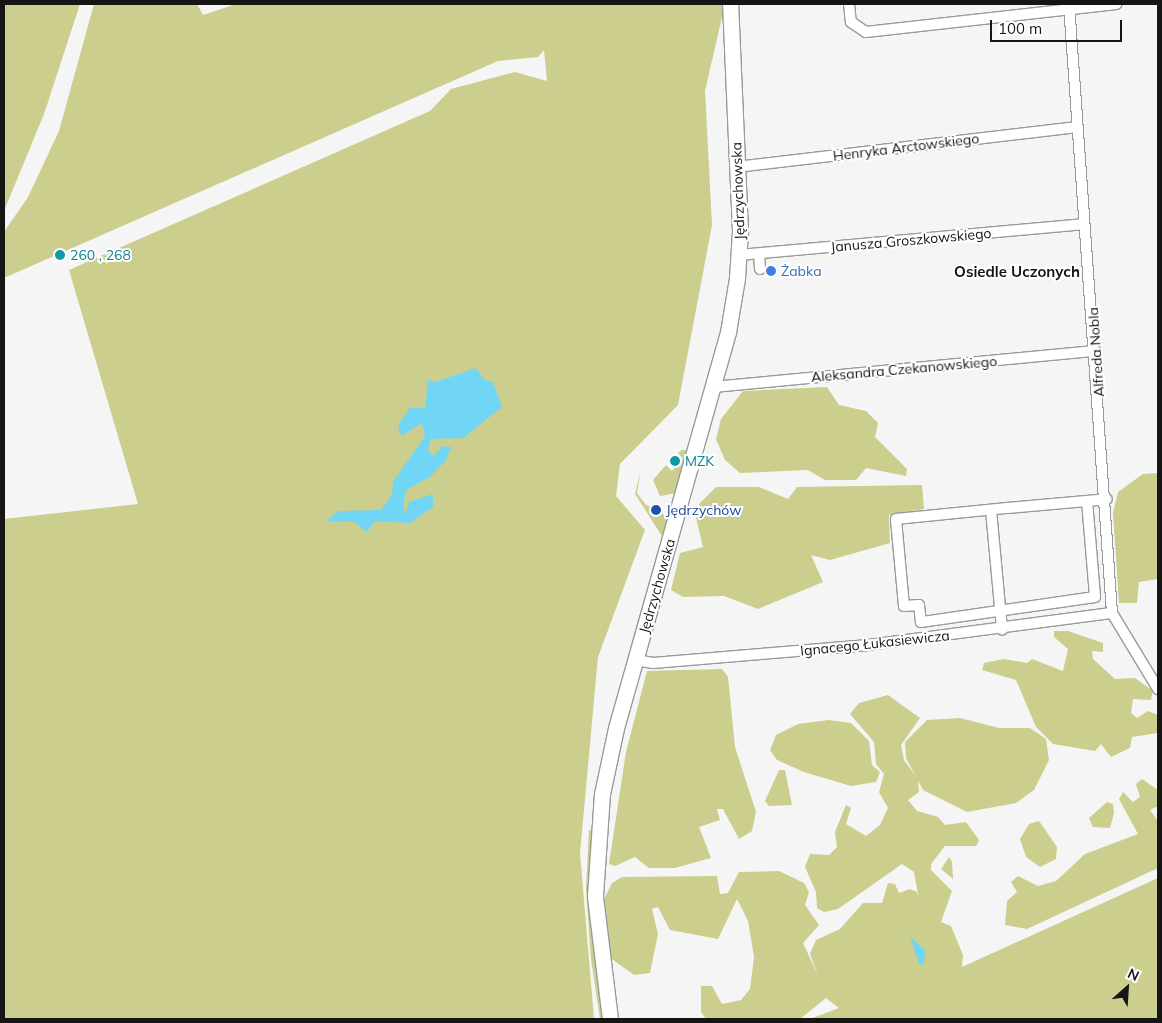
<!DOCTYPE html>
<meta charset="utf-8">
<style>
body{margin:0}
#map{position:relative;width:1162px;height:1023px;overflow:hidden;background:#f5f5f6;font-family:Mulish,sans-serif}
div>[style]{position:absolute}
.green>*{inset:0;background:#cbce8c}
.water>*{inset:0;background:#71d5f6}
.roads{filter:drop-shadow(1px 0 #999a9a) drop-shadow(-1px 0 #999a9a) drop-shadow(0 1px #999a9a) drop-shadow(0 -1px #999a9a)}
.minor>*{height:10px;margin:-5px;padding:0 5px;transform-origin:5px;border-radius:5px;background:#fff}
.secondary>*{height:15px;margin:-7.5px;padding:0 7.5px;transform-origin:7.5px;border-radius:7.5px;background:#fff}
.dots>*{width:14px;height:14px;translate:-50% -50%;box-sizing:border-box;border:2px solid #fff;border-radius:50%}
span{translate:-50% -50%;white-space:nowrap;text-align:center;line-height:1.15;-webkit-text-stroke:4px #fff;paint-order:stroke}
.street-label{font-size:14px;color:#151515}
.culture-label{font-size:14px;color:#0d838f}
.left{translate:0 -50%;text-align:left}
.shop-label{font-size:14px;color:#366cbe}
.transit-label{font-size:14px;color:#164399}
.neighbourhood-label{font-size:15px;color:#151515;font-weight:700}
.frame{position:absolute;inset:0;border:5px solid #151515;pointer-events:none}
.north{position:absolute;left:1102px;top:963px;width:50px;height:50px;-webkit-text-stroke:4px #fff;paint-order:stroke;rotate:26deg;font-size:14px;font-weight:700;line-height:20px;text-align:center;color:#151515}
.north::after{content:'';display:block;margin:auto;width:18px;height:22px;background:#151515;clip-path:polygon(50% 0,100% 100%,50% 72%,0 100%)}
.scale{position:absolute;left:990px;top:20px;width:132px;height:22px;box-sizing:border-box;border:2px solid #151515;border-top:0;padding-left:6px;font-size:15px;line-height:18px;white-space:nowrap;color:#151515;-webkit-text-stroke:4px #fff;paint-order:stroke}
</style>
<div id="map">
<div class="green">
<i style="clip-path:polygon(4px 4px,80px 4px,44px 114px,4px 211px)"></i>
<i style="clip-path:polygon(94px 4px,197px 4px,203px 15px,236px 4px,725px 4px,705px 91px,712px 225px,678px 405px,620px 464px,616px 496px,645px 530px,598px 657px,580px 853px,594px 1019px,4px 1019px,4px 519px,138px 504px,69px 270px,430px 111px,451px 89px,515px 72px,547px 81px,544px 50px,538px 57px,498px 61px,4px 278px,4px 232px,28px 197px,59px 131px)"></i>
<i style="clip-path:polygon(827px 387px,839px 405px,866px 411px,878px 423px,875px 437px,907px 469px,906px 476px,866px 468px,856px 480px,825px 480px,808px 470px,740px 473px,725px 460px,716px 439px,721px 419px,743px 391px)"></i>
<i style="clip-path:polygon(682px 450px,687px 450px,677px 493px,660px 496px,653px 480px,666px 465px,672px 471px,683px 459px,678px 453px)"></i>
<i style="clip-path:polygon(641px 469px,637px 493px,646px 505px,662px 512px,668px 524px,637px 642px,632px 641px,662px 536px,635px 494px)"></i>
<i style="clip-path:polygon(1158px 473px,1158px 579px,1139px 582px,1137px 603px,1119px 603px,1113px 513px,1118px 492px,1143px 474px)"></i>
<i style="clip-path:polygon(922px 485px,924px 509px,889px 515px,890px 543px,830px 560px,811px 555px,823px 582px,758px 609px,724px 596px,683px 597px,671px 590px,680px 553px,703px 547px,694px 509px,716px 487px,759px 487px,788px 499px,797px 487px)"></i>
<i style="clip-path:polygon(1054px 631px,1068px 631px,1103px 643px,1103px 652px,1092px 651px,1093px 659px,1115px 679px,1135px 678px,1153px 691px,1151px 700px,1133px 699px,1131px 713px,1137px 718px,1148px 711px,1158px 715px,1158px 733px,1132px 737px,1130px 748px,1111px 757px,1101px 744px,1095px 751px,1053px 744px,1036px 727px,1016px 680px,982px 670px,984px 663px,1004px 659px,1027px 663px,1032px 659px,1063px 671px,1068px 649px,1054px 637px)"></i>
<i style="clip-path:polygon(722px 669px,728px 677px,735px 747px,756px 812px,752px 831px,739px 839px,723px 809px,717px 809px,720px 820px,699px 827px,711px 858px,675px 868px,649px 868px,635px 857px,615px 866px,609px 864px,626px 752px,647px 671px)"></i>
<i style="clip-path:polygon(888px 695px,920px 718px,901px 745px,904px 760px,918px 779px,919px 792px,908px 800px,917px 811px,938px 817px,945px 825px,966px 822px,979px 840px,976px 846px,945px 846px,931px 864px,931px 870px,952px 891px,941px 922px,951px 926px,963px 955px,962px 967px,1158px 878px,1158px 1019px,810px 1019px,839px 1008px,826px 998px,800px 1019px,706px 1019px,701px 1012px,701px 986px,712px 986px,722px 1004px,741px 1000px,750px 989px,754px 957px,748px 921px,737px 899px,718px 939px,670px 930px,658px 907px,652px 909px,658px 934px,650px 973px,634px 975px,609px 957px,602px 903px,612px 883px,622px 877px,717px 876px,720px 894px,728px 893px,739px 872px,779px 871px,804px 883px,809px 892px,805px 905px,819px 925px,803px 943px,818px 975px,810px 954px,816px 940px,840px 929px,863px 903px,882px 903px,888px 883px,895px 884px,899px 893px,910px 889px,917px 892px,919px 899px,914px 872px,902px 864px,838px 909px,824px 912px,817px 908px,816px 892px,805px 867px,810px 854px,829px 855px,837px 847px,835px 832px,846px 805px,851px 808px,846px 824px,866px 836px,880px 825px,888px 808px,879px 792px,884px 774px,876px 764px,874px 742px,850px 714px,859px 703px)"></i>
<i style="clip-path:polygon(960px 718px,999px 728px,1030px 728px,1046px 739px,1049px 760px,1034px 790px,1016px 803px,967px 812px,923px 790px,906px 758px,905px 742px,927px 720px)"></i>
<i style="clip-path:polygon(829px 720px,851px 723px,869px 741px,872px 765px,880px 772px,876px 782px,851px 786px,804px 772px,777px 760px,770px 750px,776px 735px,798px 724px)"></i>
<i style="clip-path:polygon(779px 770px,785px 770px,792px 805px,769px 806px,765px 801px)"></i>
<i style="clip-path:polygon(1142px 779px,1158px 790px,1158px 806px,1150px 810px,1158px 821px,1158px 868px,1027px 929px,1005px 925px,1007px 901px,1017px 892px,1011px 882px,1018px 876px,1038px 886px,1056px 881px,1085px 854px,1138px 834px,1119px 799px,1123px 792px,1133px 802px,1140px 797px,1136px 784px)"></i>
<i style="clip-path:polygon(1107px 802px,1113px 804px,1114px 813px,1110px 828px,1093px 827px,1089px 818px)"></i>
<i style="clip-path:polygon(1039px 821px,1057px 847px,1056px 859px,1040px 867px,1026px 857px,1020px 839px,1029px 824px)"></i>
<i style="clip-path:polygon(589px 829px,592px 833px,605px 1019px,600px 1019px,591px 959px,586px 890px)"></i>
<i style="clip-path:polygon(949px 857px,952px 862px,953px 879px,941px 869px)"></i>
</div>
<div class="water">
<i style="clip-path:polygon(475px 368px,485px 380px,493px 382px,502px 407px,463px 438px,431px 439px,428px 450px,433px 456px,443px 446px,451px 447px,446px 460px,430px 477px,406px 490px,403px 507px,406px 514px,409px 502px,433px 494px,433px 507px,410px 523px,375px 521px,367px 532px,354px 522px,326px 521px,339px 511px,381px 510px,392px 495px,393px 482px,425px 436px,422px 423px,403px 435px,398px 432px,400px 422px,410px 408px,425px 408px,428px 380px,436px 382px)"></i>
<i style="clip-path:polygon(910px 937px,925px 950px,924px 965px,919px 964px)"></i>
</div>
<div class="roads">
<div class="minor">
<i style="left:849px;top:4px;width:18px;rotate:84deg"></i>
<i style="left:851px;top:22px;width:18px;rotate:34deg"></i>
<i style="left:866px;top:32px;width:252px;rotate:-6.4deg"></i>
<i style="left:1069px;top:4px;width:611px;rotate:85.96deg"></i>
<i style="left:1112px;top:613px;width:89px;rotate:58.8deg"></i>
<i style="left:737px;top:167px;width:340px;rotate:-6.7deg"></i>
<i style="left:759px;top:254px;width:15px;rotate:86deg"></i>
<i style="left:739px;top:255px;width:345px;rotate:-5.1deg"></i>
<i style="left:713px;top:387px;width:384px;rotate:-5.4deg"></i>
<i style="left:1087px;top:501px;width:96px;rotate:85.2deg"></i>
<i style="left:1095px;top:597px;width:176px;rotate:171.8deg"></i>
<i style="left:921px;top:622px;width:17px;rotate:-97deg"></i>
<i style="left:919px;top:605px;width:15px;rotate:176deg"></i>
<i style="left:904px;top:606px;width:87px;rotate:-95.3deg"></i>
<i style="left:896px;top:519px;width:112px;rotate:-5.7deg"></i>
<i style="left:1007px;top:508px;width:100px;rotate:-5.1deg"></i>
<i style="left:991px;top:510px;width:120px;rotate:84.7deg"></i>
<i style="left:636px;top:660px;width:17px;rotate:10deg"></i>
<i style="left:653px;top:663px;width:216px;rotate:-4.8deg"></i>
<i style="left:868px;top:645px;width:246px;rotate:-7.5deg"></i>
</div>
<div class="secondary">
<i style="left:610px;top:1019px;width:124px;rotate:-97deg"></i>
<i style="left:595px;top:896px;width:102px;rotate:-86.1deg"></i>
<i style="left:602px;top:794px;width:67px;rotate:-78deg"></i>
<i style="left:616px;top:728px;width:412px;rotate:-74.2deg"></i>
<i style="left:728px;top:332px;width:55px;rotate:-80.5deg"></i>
<i style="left:737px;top:278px;width:47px;rotate:-86.3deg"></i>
<i style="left:740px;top:231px;width:227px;rotate:-92.5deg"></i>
</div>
</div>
<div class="dots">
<i style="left:60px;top:255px;background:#0f9aa8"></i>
<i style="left:771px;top:271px;background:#3f7fe0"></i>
<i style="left:675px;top:461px;background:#0f9aa8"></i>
<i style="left:656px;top:510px;background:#1a4fb4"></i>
</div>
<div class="street-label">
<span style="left:906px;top:147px;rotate:-7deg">Henryka Arctowskiego</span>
<span style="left:738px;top:191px;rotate:-92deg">Jędrzychowska</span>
<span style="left:911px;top:240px;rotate:-5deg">Janusza Groszkowskiego</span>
<span style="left:1096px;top:352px;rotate:-94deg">Alfreda Nobla</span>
<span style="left:904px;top:369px;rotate:-5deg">Aleksandra Czekanowskiego</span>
<span style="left:657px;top:586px;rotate:-74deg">Jędrzychowska</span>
<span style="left:875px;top:643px;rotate:-6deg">Ignacego Łukasiewicza</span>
</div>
<div class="culture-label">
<span class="left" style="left:70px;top:255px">260 , 268</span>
<span class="left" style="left:685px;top:461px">MZK</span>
</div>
<div class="shop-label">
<span class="left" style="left:781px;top:271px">Żabka</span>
</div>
<div class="transit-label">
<span class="left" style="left:666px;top:510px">Jędrzychów</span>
</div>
<div class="neighbourhood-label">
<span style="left:1017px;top:272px">Osiedle Uczonych</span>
</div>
<div class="frame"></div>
<div class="north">N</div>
<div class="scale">100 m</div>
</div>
